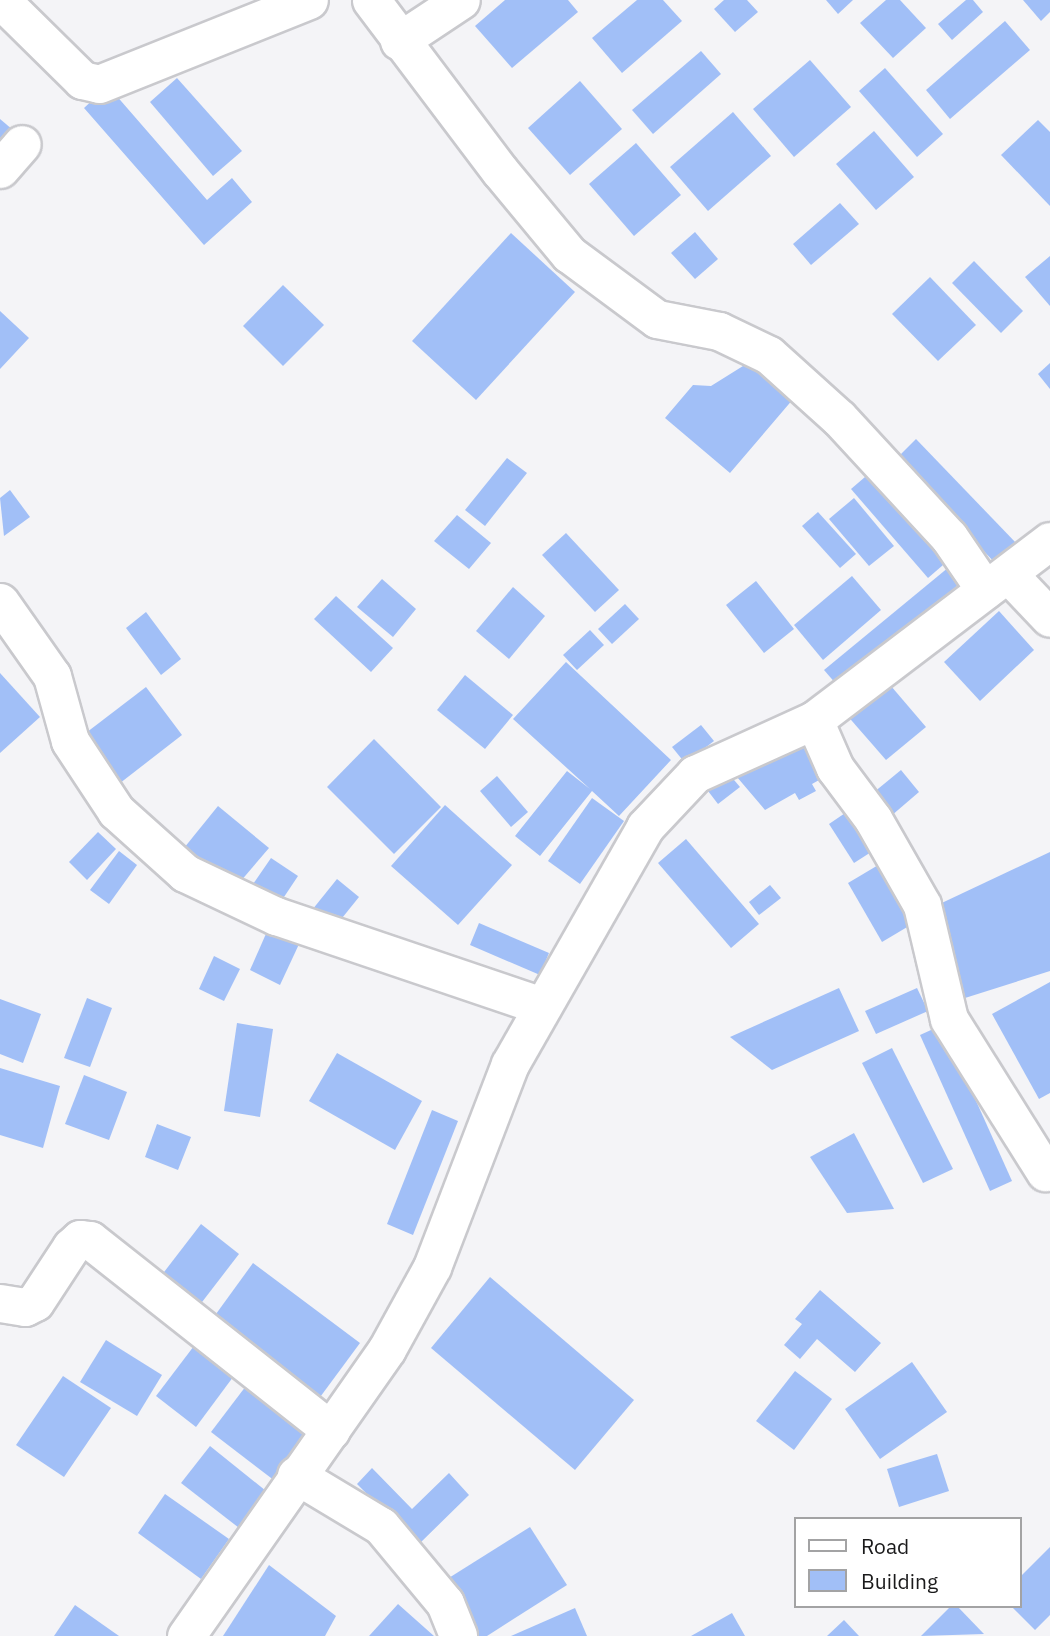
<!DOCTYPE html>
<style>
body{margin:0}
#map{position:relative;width:1050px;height:1636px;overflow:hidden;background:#f4f4f7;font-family:"IBM Plex Sans",sans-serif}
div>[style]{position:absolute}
.building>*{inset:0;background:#a1bff7}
.roads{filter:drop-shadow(2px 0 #c9c9cd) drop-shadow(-2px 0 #c9c9cd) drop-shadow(0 2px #c9c9cd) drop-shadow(0 -2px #c9c9cd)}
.minor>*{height:37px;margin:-18.5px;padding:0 18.5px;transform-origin:18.5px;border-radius:18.5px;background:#fff}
span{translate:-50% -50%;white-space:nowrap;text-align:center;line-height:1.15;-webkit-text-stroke:5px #fff;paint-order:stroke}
.legend{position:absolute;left:794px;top:1517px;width:228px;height:91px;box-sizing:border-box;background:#fff;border:2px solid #a3a3a4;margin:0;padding:9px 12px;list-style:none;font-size:21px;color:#1a1a1b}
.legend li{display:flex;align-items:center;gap:14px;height:35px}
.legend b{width:35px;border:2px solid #a3a3a4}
</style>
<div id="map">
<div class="building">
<i style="clip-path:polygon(505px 0,568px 0,578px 12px,512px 68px,475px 26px)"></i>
<i style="clip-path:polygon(637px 0,663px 0,682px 21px,622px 73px,592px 38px)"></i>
<i style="clip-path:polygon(724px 0,747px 0,758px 12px,735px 32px,714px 9px)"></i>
<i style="clip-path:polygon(826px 0,853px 0,838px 14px)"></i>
<i style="clip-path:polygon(886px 0,900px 0,926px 28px,893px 58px,860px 23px)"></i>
<i style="clip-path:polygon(966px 0,973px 0,983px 12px,952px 40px,938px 24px)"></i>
<i style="clip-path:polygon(1023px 0,1050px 0,1050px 12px,1041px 21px)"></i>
<i style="clip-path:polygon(1005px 21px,1030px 50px,950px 119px,926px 90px)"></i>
<i style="clip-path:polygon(701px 51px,721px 74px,653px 134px,632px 110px)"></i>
<i style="clip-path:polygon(810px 60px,851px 107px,794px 157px,753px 109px)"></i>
<i style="clip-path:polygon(885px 68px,943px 134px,917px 157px,859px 91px)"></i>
<i style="clip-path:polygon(177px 78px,242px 151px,213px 176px,150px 102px)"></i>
<i style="clip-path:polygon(580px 81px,622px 129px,570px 175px,528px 128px)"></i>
<i style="clip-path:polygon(108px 86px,207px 200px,232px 178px,252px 202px,204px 245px,84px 108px)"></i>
<i style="clip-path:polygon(733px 112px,771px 156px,708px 211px,670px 167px)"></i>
<i style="clip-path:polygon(0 119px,13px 130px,0 144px)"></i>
<i style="clip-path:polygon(1038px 120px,1050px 132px,1050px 206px,1001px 155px)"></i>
<i style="clip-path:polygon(874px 131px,914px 177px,876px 210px,836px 164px)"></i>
<i style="clip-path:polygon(636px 143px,681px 195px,634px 236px,589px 184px)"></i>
<i style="clip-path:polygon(840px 203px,859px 224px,811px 265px,793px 244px)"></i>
<i style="clip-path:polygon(695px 232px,718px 259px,695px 279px,671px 253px)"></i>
<i style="clip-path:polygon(511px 233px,575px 292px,476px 400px,412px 341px)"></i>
<i style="clip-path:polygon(1050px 256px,1050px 306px,1025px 277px)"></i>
<i style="clip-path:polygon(974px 261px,1023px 311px,1001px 333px,952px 283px)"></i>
<i style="clip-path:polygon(930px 277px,976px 325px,938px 361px,892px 314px)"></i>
<i style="clip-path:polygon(283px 285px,324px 325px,283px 366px,243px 326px)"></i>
<i style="clip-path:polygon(0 311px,29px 338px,0 369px)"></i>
<i style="clip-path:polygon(751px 361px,794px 398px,730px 473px,665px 418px,693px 385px,711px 386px)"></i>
<i style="clip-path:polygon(1050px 363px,1050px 389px,1038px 374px)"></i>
<i style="clip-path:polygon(916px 439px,1018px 545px,997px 565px,896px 459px)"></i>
<i style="clip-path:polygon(507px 458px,527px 473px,485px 526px,465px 510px)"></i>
<i style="clip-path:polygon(872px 471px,950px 559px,928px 578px,851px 489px)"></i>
<i style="clip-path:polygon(10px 490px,30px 517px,4px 536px,0 498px)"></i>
<i style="clip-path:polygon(854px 498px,894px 546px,869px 566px,829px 519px)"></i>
<i style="clip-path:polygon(818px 512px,856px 554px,840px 568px,802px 526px)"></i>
<i style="clip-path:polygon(457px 515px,491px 543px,469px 569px,434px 541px)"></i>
<i style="clip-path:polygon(566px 533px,619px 590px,595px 612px,542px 555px)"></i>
<i style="clip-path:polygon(949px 567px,961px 583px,837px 685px,824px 670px)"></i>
<i style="clip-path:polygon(852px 576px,881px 610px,823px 660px,794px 625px)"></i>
<i style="clip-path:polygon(382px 579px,416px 609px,393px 637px,357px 607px)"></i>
<i style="clip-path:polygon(756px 581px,794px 629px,764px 653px,726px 605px)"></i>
<i style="clip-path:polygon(513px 587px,545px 616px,509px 659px,476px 631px)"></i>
<i style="clip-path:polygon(336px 596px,393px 648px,371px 672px,314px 619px)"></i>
<i style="clip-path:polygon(625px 604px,639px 619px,612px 644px,598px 629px)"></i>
<i style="clip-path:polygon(999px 611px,1034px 650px,980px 701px,944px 662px)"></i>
<i style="clip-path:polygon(146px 612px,181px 659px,161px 675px,126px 628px)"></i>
<i style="clip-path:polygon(590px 630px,604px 645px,577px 670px,563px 655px)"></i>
<i style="clip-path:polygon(566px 662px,671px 760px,619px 816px,592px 791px,540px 856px,515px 836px,567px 771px,590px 789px,513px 719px)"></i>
<i style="clip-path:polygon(0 673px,40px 717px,0 753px)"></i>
<i style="clip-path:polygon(465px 675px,513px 715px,485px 749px,437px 710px)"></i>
<i style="clip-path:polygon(885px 679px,926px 727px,886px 760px,845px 713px)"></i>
<i style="clip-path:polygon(146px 687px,182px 735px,115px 787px,78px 739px)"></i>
<i style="clip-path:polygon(701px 725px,714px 741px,685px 763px,672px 747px)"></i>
<i style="clip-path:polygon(374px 739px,441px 807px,394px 854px,327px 787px)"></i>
<i style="clip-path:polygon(796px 742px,816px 755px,828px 775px,812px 784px,816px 791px,799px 800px,795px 793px,765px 810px,731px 770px)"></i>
<i style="clip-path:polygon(901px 770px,919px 792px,891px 816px,873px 793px)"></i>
<i style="clip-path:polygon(729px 774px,740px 787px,718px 804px,708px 791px)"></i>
<i style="clip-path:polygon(497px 776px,528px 812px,511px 827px,480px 791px)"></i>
<i style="clip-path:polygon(592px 798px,624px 821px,580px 884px,548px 861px)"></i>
<i style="clip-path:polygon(445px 805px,512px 865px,458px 925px,391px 866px)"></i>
<i style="clip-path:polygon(218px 806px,269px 848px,234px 889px,184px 848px)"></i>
<i style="clip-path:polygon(854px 807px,879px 847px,854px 863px,829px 824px)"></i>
<i style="clip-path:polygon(98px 832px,116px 849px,87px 880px,69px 862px)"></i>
<i style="clip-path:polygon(686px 839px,759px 924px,731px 948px,658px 863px)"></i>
<i style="clip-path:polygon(119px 851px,137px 865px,109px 904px,90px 890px)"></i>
<i style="clip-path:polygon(1050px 852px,1050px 971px,965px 998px,929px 909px)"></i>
<i style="clip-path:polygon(271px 858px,298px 876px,276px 909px,249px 890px)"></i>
<i style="clip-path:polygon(880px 864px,914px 923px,882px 942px,848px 883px)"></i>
<i style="clip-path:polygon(337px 879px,359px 897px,330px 933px,308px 915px)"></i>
<i style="clip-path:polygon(770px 885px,781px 898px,759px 915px,749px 902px)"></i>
<i style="clip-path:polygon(479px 923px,549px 953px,540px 975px,470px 945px)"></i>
<i style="clip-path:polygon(269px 927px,300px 942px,280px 985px,250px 970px)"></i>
<i style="clip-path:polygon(214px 956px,240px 969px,224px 1001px,199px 989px)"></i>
<i style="clip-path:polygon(1050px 982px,1050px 1093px,1039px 1099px,992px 1014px)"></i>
<i style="clip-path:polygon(839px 988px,859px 1031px,772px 1070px,730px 1037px)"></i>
<i style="clip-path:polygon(917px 988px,928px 1011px,876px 1034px,865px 1011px)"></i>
<i style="clip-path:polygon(87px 998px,112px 1008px,90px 1067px,64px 1058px)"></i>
<i style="clip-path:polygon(0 999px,41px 1014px,23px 1063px,0 1054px)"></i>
<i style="clip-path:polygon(237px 1023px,273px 1029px,260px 1117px,224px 1111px)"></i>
<i style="clip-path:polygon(942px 1025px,1012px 1181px,990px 1191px,920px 1035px)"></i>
<i style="clip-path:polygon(892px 1048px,953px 1169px,923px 1183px,862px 1063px)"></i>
<i style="clip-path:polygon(337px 1053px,422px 1101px,395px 1150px,309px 1101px)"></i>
<i style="clip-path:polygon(0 1068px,60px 1086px,43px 1148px,0 1135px)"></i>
<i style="clip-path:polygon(84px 1075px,127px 1092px,109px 1140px,65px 1124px)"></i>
<i style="clip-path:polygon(432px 1110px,458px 1121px,413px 1235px,387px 1224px)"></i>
<i style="clip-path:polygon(157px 1124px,191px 1137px,178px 1170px,145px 1157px)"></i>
<i style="clip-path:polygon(854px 1133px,894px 1209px,847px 1213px,810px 1157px)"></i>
<i style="clip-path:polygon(201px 1224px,239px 1254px,199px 1306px,161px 1276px)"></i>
<i style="clip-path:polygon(253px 1263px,360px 1343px,315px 1404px,208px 1325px)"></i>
<i style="clip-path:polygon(490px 1277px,634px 1400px,575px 1470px,431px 1348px)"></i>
<i style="clip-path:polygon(820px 1290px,881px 1343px,855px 1372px,817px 1339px,800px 1359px,784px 1345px,802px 1324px,795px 1319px)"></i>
<i style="clip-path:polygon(200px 1338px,239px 1369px,196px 1427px,156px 1396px)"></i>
<i style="clip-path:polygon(106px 1340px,162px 1375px,137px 1416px,80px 1382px)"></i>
<i style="clip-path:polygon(912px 1362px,947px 1412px,880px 1459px,845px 1409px)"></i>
<i style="clip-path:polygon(795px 1371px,832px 1399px,794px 1450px,756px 1421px)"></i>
<i style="clip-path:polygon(63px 1376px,111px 1408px,64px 1477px,16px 1445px)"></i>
<i style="clip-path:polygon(249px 1382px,313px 1430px,275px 1481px,211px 1432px)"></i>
<i style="clip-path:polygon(210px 1446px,271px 1495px,243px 1531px,181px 1483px)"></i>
<i style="clip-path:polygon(937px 1454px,949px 1491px,899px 1507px,887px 1469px)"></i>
<i style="clip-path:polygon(372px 1468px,412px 1509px,449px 1473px,469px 1495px,418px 1545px,357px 1484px)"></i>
<i style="clip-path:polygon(165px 1494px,229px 1539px,201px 1579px,138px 1533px)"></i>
<i style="clip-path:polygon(530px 1527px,567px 1585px,487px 1636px,479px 1636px,444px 1581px)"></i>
<i style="clip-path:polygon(1050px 1547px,1050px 1615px,1035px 1630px,1011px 1606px,1020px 1606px,1020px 1577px)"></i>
<i style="clip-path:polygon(269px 1565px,336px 1616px,325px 1636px,223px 1636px)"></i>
<i style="clip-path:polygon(398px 1604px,434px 1636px,369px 1636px)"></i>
<i style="clip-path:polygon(75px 1605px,119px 1636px,54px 1636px)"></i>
<i style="clip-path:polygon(951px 1606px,957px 1606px,984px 1634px,921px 1636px)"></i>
<i style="clip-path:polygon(575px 1608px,587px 1636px,511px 1636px)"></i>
<i style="clip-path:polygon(732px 1613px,745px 1636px,691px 1636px)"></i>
<i style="clip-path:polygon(844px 1620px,859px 1636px,827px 1636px)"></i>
</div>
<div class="roads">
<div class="minor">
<i style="left:1px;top:0;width:114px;rotate:44.6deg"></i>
<i style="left:82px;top:80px;width:17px;rotate:13deg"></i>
<i style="left:99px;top:84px;width:226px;rotate:-21.8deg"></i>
<i style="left:371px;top:0;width:214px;rotate:53deg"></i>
<i style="left:500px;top:171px;width:108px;rotate:50.3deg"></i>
<i style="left:569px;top:254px;width:109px;rotate:36.5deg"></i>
<i style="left:657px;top:319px;width:63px;rotate:11deg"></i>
<i style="left:719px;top:331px;width:55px;rotate:25.6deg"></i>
<i style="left:769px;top:355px;width:94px;rotate:42deg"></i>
<i style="left:839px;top:418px;width:162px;rotate:47.3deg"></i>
<i style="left:949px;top:537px;width:64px;rotate:55.8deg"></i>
<i style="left:399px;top:41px;width:74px;rotate:-33.5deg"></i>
<i style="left:0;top:169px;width:33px;rotate:-49deg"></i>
<i style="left:1009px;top:575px;width:59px;rotate:46.4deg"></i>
<i style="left:0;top:602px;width:90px;rotate:54.9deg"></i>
<i style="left:52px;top:676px;width:67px;rotate:74.5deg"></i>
<i style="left:70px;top:741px;width:84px;rotate:56.7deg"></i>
<i style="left:116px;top:811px;width:93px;rotate:41.9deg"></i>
<i style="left:185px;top:873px;width:101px;rotate:25.3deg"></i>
<i style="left:276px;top:916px;width:281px;rotate:18.7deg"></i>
<i style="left:814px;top:720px;width:52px;rotate:66.4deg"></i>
<i style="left:835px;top:768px;width:64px;rotate:53.3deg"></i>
<i style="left:873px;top:819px;width:99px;rotate:60.3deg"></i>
<i style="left:922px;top:905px;width:117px;rotate:76.7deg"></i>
<i style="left:949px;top:1019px;width:181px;rotate:57.9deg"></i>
<i style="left:0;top:1303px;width:25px;rotate:9deg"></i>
<i style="left:25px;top:1307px;width:11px;rotate:-27deg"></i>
<i style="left:35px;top:1302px;width:66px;rotate:-56.8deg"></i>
<i style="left:71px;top:1247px;width:12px;rotate:-42deg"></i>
<i style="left:80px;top:1239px;width:10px;rotate:6deg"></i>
<i style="left:90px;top:1240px;width:307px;rotate:38.3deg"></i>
<i style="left:296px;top:1475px;width:99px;rotate:31deg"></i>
<i style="left:381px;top:1526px;width:100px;rotate:50.3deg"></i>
<i style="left:445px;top:1603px;width:35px;rotate:68deg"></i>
<i style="left:186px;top:1636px;width:350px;rotate:-55deg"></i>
<i style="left:387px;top:1349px;width:94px;rotate:-61.2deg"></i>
<i style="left:432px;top:1267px;width:217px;rotate:-69deg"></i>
<i style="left:510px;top:1064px;width:273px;rotate:-60.3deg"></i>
<i style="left:645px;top:827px;width:73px;rotate:-46.7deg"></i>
<i style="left:695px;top:774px;width:131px;rotate:-24.4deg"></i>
<i style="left:814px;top:720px;width:296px;rotate:-37.2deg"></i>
</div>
</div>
<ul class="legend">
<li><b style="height:9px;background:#fff"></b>Road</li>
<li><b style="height:19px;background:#a1bff7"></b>Building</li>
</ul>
</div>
